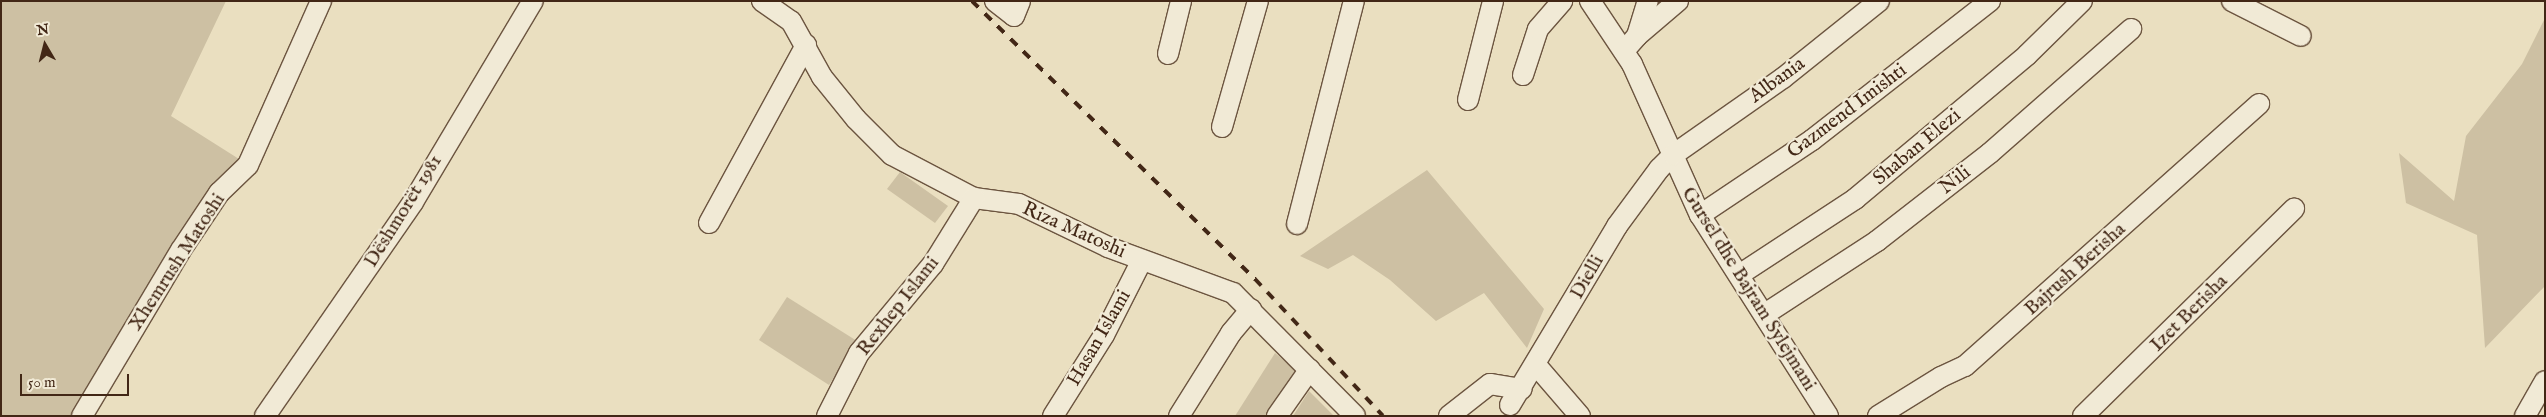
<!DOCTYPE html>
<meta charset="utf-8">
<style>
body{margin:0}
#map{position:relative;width:2546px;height:417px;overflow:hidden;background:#eadfc0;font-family:"IM FELL English",serif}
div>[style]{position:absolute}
.green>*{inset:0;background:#cdc0a3}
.roads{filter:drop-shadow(1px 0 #6c5540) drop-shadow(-1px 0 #6c5540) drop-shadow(0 1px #6c5540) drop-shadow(0 -1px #6c5540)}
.minor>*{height:20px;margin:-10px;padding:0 10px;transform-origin:10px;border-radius:10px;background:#f1ead6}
.rail>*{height:4px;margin-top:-2px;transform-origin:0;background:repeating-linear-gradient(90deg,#422716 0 9px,transparent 0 18px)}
span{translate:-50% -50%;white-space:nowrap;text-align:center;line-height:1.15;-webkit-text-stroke:4.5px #f1ead6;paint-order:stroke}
.street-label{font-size:20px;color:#422716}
.frame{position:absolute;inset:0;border:2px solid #422716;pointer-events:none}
.north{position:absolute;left:20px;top:20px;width:50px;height:50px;-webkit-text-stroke:4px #f1ead6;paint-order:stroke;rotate:352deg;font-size:14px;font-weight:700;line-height:20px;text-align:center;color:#422716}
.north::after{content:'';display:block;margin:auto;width:18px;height:22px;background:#422716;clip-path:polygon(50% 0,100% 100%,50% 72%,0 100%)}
.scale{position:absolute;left:20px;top:374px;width:109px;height:22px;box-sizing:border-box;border:2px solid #422716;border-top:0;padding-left:6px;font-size:15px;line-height:18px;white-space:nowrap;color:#422716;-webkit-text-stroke:4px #f1ead6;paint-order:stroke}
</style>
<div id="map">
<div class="green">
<i style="clip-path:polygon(1px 1px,226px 1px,171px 116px,258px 171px,225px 200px,89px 416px,1px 416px)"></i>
<i style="clip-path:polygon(2545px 18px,2545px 286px,2485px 348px,2477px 235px,2406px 203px,2399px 153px,2454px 201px,2466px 136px,2522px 64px)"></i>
<i style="clip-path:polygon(1427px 170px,1544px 309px,1527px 348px,1484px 293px,1436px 321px,1390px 280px,1353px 255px,1328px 269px,1300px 256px)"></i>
<i style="clip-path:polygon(900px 172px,948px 206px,935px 223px,887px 189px)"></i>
<i style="clip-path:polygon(787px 297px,857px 341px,829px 385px,759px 340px)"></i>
<i style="clip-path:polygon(1275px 353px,1300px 374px,1271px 416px,1235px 416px)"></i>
<i style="clip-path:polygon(1309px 391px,1334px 416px,1293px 416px)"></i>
</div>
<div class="roads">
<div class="minor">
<i style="left:762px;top:1px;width:35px;rotate:35deg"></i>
<i style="left:791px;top:21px;width:64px;rotate:61deg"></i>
<i style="left:822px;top:77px;width:54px;rotate:51deg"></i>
<i style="left:856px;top:119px;width:51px;rotate:45deg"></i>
<i style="left:892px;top:155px;width:93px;rotate:27.7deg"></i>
<i style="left:974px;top:198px;width:45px;rotate:7.6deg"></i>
<i style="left:1019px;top:204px;width:99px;rotate:25.8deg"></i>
<i style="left:1108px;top:247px;width:133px;rotate:20.2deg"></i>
<i style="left:1233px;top:293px;width:173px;rotate:45.2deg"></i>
<i style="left:995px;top:1px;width:24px;rotate:38deg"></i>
<i style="left:1014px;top:16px;width:16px;rotate:-68deg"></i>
<i style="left:1590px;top:1px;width:76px;rotate:56.3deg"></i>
<i style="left:1632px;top:64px;width:166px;rotate:65.8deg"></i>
<i style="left:1700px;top:215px;width:238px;rotate:57.5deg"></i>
<i style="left:2232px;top:1px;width:77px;rotate:26.9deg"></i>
<i style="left:1637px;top:36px;width:54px;rotate:-40.5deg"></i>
<i style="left:1624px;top:51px;width:20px;rotate:-49deg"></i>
<i style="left:1637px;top:36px;width:37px;rotate:-73deg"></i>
<i style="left:1168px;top:54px;width:55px;rotate:-76.2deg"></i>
<i style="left:1523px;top:75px;width:48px;rotate:-71.9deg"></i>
<i style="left:1538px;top:29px;width:37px;rotate:-49deg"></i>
<i style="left:1468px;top:100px;width:102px;rotate:-75.8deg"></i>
<i style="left:1222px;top:127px;width:131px;rotate:-74.1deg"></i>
<i style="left:1700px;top:215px;width:135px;rotate:-33.8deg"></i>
<i style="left:1812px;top:140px;width:226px;rotate:-38deg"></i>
<i style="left:709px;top:223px;width:203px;rotate:-61.4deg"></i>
<i style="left:1297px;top:224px;width:230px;rotate:-75.7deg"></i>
<i style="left:1739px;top:275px;width:139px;rotate:-33.2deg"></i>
<i style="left:1855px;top:199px;width:224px;rotate:-39.9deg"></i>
<i style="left:2027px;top:55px;width:77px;rotate:-44.5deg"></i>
<i style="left:1765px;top:314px;width:134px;rotate:-33.1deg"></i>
<i style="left:1877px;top:241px;width:143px;rotate:-37.9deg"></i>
<i style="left:1990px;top:153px;width:188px;rotate:-41.3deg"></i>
<i style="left:1536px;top:365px;width:67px;rotate:49.2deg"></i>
<i style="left:1510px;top:405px;width:209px;rotate:-59.1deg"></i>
<i style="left:1617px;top:226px;width:71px;rotate:-53.6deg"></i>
<i style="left:1659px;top:169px;width:20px;rotate:-45deg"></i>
<i style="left:1673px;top:155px;width:134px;rotate:-35deg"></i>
<i style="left:1783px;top:78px;width:123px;rotate:-38.7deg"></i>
<i style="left:82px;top:416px;width:193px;rotate:-59.2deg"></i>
<i style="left:181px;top:250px;width:69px;rotate:-56.3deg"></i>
<i style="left:219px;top:193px;width:40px;rotate:-44deg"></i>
<i style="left:248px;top:165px;width:180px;rotate:-66deg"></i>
<i style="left:265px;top:416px;width:260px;rotate:-55.3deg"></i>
<i style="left:413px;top:202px;width:234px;rotate:-59.2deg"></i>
<i style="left:827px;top:416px;width:71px;rotate:-63.1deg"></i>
<i style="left:859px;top:353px;width:116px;rotate:-50.3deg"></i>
<i style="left:933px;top:264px;width:78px;rotate:-58.2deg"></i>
<i style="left:1053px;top:416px;width:96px;rotate:-57.8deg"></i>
<i style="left:1104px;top:335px;width:84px;rotate:-63.1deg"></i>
<i style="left:1179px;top:416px;width:98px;rotate:-57.9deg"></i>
<i style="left:1231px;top:333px;width:31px;rotate:-50deg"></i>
<i style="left:1277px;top:416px;width:57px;rotate:-54.9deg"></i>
<i style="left:1449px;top:416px;width:52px;rotate:-38deg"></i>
<i style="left:1490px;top:384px;width:32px;rotate:9deg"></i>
<i style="left:1878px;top:416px;width:74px;rotate:-31.8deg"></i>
<i style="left:1941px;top:377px;width:26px;rotate:-25deg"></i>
<i style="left:1965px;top:366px;width:394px;rotate:-41.7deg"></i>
<i style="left:2083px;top:416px;width:296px;rotate:-44.5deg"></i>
<i style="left:2525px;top:416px;width:40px;rotate:-60.3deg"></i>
</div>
</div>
<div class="rail">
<i style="left:972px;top:1px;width:397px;rotate:44.5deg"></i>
<i style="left:1255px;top:279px;width:187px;rotate:46.9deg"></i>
</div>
<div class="street-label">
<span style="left:1777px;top:80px;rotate:-36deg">Albania</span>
<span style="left:1847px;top:111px;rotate:-37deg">Gazmend Imishti</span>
<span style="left:1917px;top:147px;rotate:-40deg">Shaban Elezi</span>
<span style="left:1955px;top:180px;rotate:-38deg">Nili</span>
<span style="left:403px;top:211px;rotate:-58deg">Dëshmorët 1981</span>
<span style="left:1074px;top:230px;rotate:24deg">Riza Matoshi</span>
<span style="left:177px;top:262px;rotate:-57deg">Xhemrush Matoshi</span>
<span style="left:2075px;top:269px;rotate:-42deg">Bajrush Berisha</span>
<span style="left:1587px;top:277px;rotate:-60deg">Dielli</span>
<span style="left:1749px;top:289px;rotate:58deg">Gursel dhe Bajram Sylejmani</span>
<span style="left:898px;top:306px;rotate:-52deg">Rexhep Islami</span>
<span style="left:2189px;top:313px;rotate:-45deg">Izet Berisha</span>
<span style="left:1099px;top:338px;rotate:-60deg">Hasan Islami</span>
</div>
<div class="frame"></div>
<div class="north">N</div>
<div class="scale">50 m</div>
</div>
